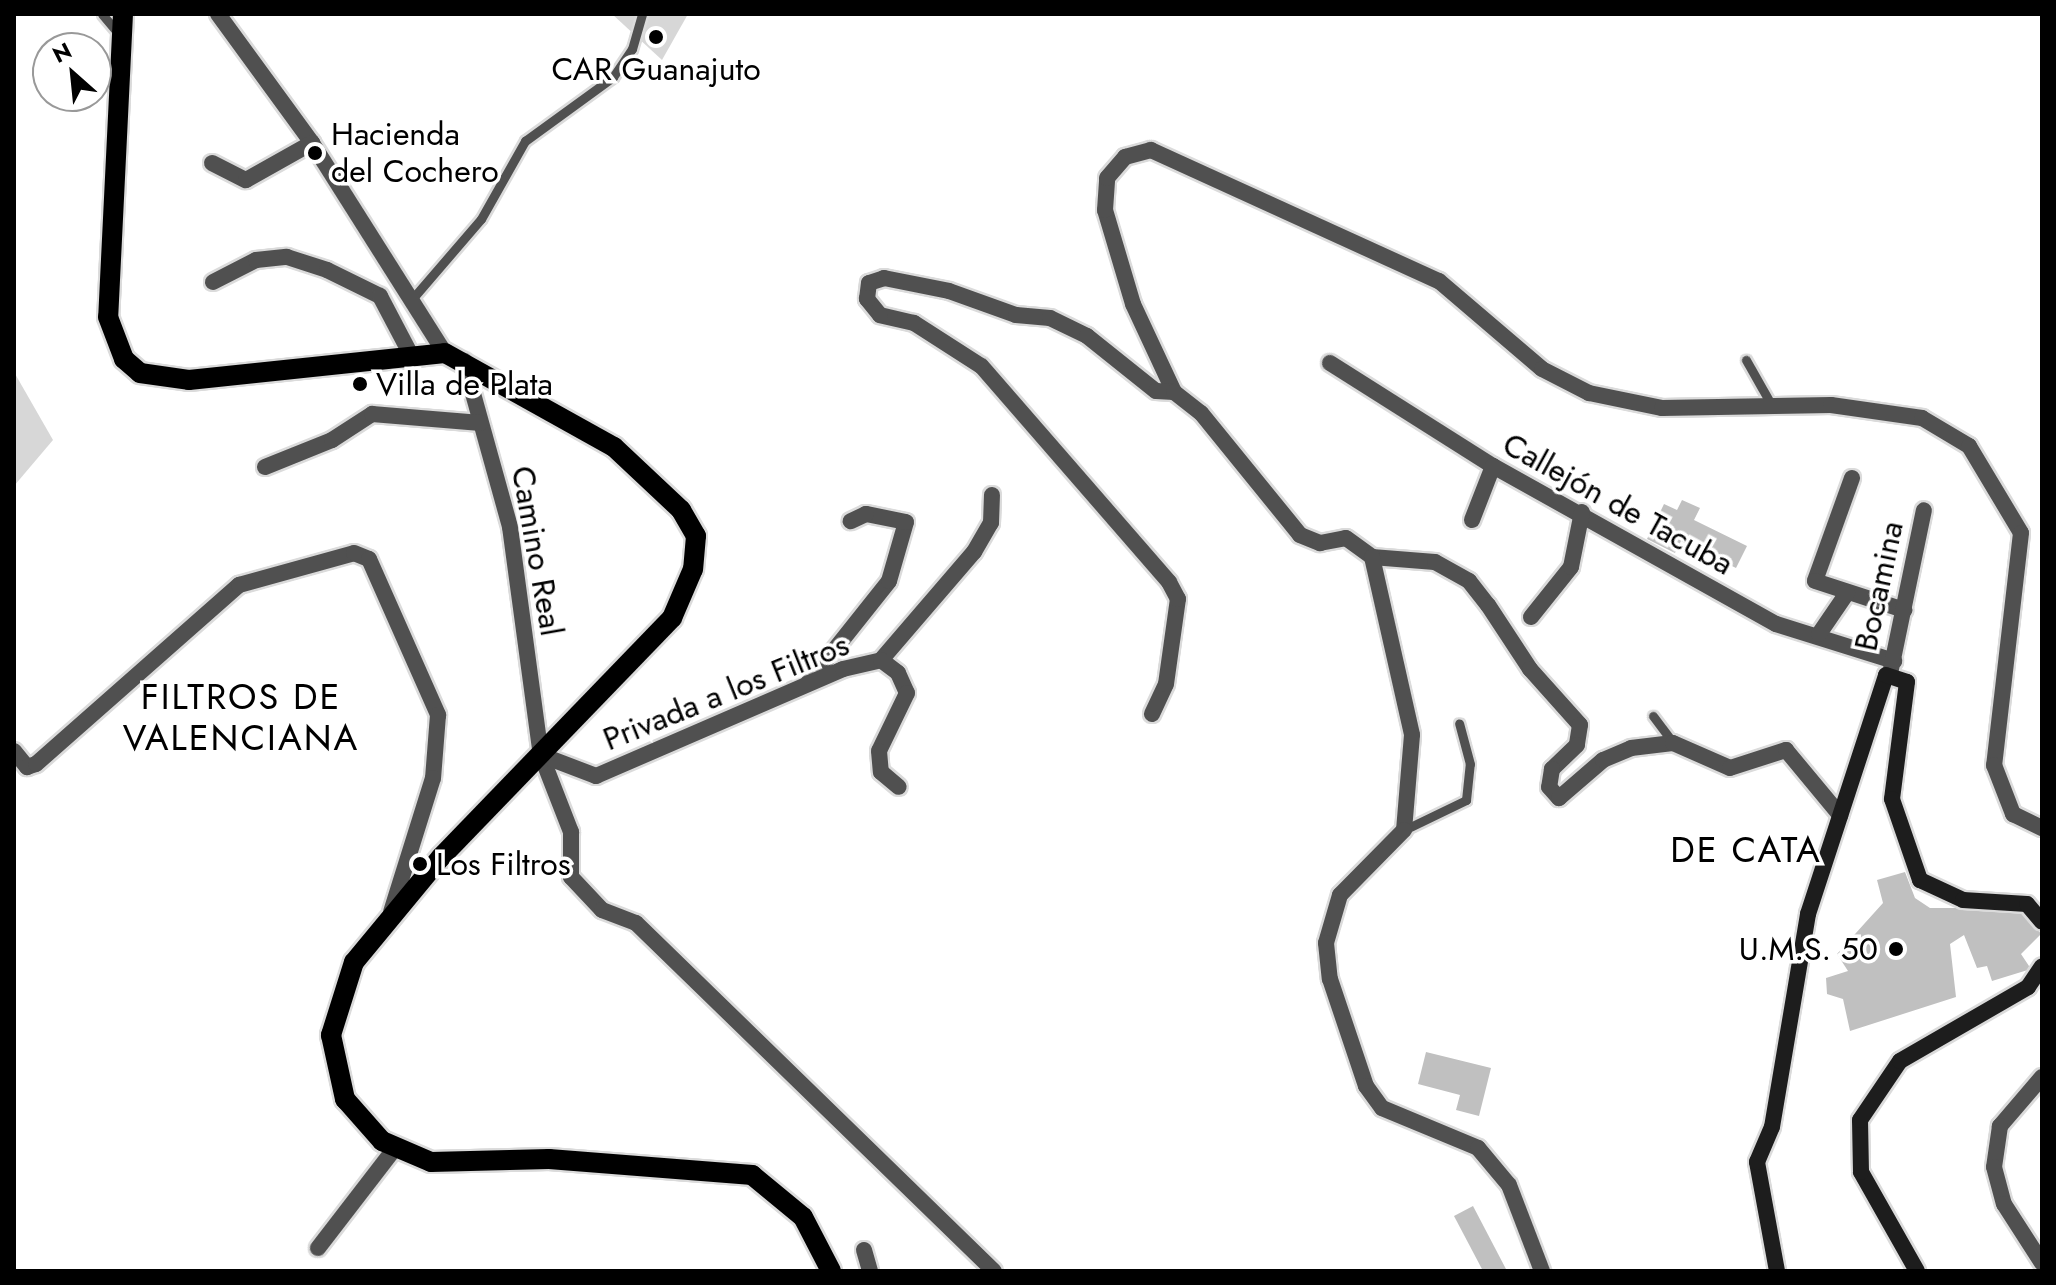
<!DOCTYPE html>
<meta charset="utf-8">
<style>
body{margin:0}
#map{position:relative;width:2056px;height:1285px;overflow:hidden;background:#fff;font-family:Jost,sans-serif}
div>[style]{position:absolute}
.green>*{inset:0;background:#d7d7d7}
.building>*{inset:0;background:#c0c0c0}
.roads{filter:drop-shadow(2px 0 #dbdbdb) drop-shadow(-2px 0 #dbdbdb) drop-shadow(0 2px #dbdbdb) drop-shadow(0 -2px #dbdbdb)}
.lane>*{height:9px;margin:-4.5px;padding:0 4.5px;transform-origin:4.5px;border-radius:4.5px;background:#505050}
.street>*{height:16px;margin:-8px;padding:0 8px;transform-origin:8px;border-radius:8px;background:#505050}
.secondary>*{height:16px;margin:-8px;padding:0 8px;transform-origin:8px;border-radius:8px;background:#1d1d1d}
.primary>*{height:20px;margin:-10px;padding:0 10px;transform-origin:10px;border-radius:10px;background:#000}
.dots>*{width:22px;height:22px;translate:-50% -50%;box-sizing:border-box;border:4px solid #fff;border-radius:50%}
span{translate:-50% -50%;white-space:nowrap;text-align:center;line-height:1.15;-webkit-text-stroke:7px #fff;paint-order:stroke}
.poi-label{font-size:32px;color:#000}
.left{translate:0 -50%;text-align:left}
.right{translate:-100% -50%;text-align:right}
.street-label{font-size:32px;color:#000}
.quarter-label{font-size:36px;color:#000;letter-spacing:2px}
.frame{position:absolute;inset:0;border:16px solid #000;pointer-events:none}
.north{position:absolute;left:32px;top:32px;width:80px;height:80px;box-sizing:border-box;background:#fff;border:2px solid #999;border-radius:50%;rotate:333deg;font-size:22px;font-weight:700;line-height:32px;text-align:center;color:#000}
.north::after{content:'';display:block;margin:auto;width:28px;height:36px;background:#000;clip-path:polygon(50% 0,100% 100%,50% 72%,0 100%)}
</style>
<div id="map">
<div class="green">
<i style="clip-path:polygon(612px 14px,688px 14px,662px 60px)"></i>
<i style="clip-path:polygon(14px 372px,53px 440px,14px 486px)"></i>
</div>
<div class="building">
<i style="clip-path:polygon(1682px 500px,1700px 508px,1694px 520px,1747px 546px,1736px 568px,1681px 541px,1675px 553px,1647px 539px,1664px 504px,1677px 510px)"></i>
<i style="clip-path:polygon(1905px 872px,1915px 898px,1930px 908px,2023px 908px,2041px 934px,2021px 954px,2031px 969px,1992px 981px,1987px 966px,1977px 968px,1964px 935px,1950px 944px,1956px 997px,1850px 1031px,1843px 999px,1827px 994px,1826px 978px,1848px 971px,1837px 954px,1883px 903px,1877px 880px)"></i>
<i style="clip-path:polygon(1426px 1052px,1491px 1068px,1479px 1116px,1456px 1110px,1460px 1095px,1418px 1084px)"></i>
<i style="clip-path:polygon(1473px 1206px,1507px 1271px,1483px 1271px,1454px 1216px)"></i>
</div>
<div class="roads">
<div class="lane">
<i style="left:102px;top:14px;width:25px;rotate:50deg"></i>
<i style="left:413px;top:298px;width:104px;rotate:-49.3deg"></i>
<i style="left:481px;top:219px;width:90px;rotate:-60.6deg"></i>
<i style="left:525px;top:141px;width:109px;rotate:-36deg"></i>
<i style="left:613px;top:77px;width:34px;rotate:-56deg"></i>
<i style="left:632px;top:49px;width:36px;rotate:-74deg"></i>
<i style="left:1746px;top:360px;width:53px;rotate:60.5deg"></i>
<i style="left:1653px;top:716px;width:34px;rotate:53deg"></i>
<i style="left:1404px;top:830px;width:69px;rotate:-25.8deg"></i>
<i style="left:1466px;top:800px;width:36px;rotate:-84deg"></i>
<i style="left:1470px;top:764px;width:42px;rotate:-105deg"></i>
</div>
<div class="street">
<i style="left:218px;top:14px;width:160px;rotate:53.9deg"></i>
<i style="left:312px;top:143px;width:249px;rotate:57.7deg"></i>
<i style="left:212px;top:163px;width:38px;rotate:27deg"></i>
<i style="left:246px;top:180px;width:76px;rotate:-29.3deg"></i>
<i style="left:213px;top:282px;width:48px;rotate:-27.1deg"></i>
<i style="left:256px;top:260px;width:31px;rotate:-6deg"></i>
<i style="left:287px;top:257px;width:42px;rotate:18deg"></i>
<i style="left:327px;top:270px;width:59px;rotate:26.1deg"></i>
<i style="left:380px;top:296px;width:67px;rotate:62.3deg"></i>
<i style="left:464px;top:361px;width:172px;rotate:74.5deg"></i>
<i style="left:510px;top:527px;width:230px;rotate:82.3deg"></i>
<i style="left:541px;top:755px;width:83px;rotate:68.7deg"></i>
<i style="left:571px;top:832px;width:45px;rotate:90deg"></i>
<i style="left:571px;top:877px;width:45px;rotate:46.8deg"></i>
<i style="left:602px;top:910px;width:36px;rotate:21deg"></i>
<i style="left:636px;top:923px;width:499px;rotate:44.2deg"></i>
<i style="left:1330px;top:363px;width:193px;rotate:32.3deg"></i>
<i style="left:1493px;top:466px;width:324px;rotate:29.2deg"></i>
<i style="left:1776px;top:624px;width:124px;rotate:17.4deg"></i>
<i style="left:1174px;top:392px;width:97px;rotate:-115deg"></i>
<i style="left:1133px;top:304px;width:98px;rotate:-106.6deg"></i>
<i style="left:1105px;top:210px;width:32px;rotate:-86deg"></i>
<i style="left:1107px;top:178px;width:28px;rotate:-49deg"></i>
<i style="left:1125px;top:157px;width:27px;rotate:-15deg"></i>
<i style="left:1151px;top:150px;width:316px;rotate:24.5deg"></i>
<i style="left:1439px;top:281px;width:135px;rotate:40.5deg"></i>
<i style="left:1542px;top:369px;width:53px;rotate:27.1deg"></i>
<i style="left:1589px;top:393px;width:75px;rotate:11.6deg"></i>
<i style="left:1662px;top:408px;width:169px;rotate:-1deg"></i>
<i style="left:1831px;top:405px;width:92px;rotate:8.1deg"></i>
<i style="left:1922px;top:418px;width:55px;rotate:30.8deg"></i>
<i style="left:1969px;top:446px;width:101px;rotate:59.1deg"></i>
<i style="left:2021px;top:533px;width:234px;rotate:96.6deg"></i>
<i style="left:1994px;top:765px;width:53px;rotate:68.8deg"></i>
<i style="left:2013px;top:814px;width:32px;rotate:26deg"></i>
<i style="left:265px;top:467px;width:72px;rotate:-21.9deg"></i>
<i style="left:332px;top:440px;width:48px;rotate:-33deg"></i>
<i style="left:372px;top:414px;width:109px;rotate:4.7deg"></i>
<i style="left:1852px;top:478px;width:109px;rotate:109.8deg"></i>
<i style="left:1815px;top:581px;width:94px;rotate:18deg"></i>
<i style="left:1472px;top:520px;width:58px;rotate:-68.7deg"></i>
<i style="left:1372px;top:557px;width:63px;rotate:4.5deg"></i>
<i style="left:1435px;top:562px;width:39px;rotate:29deg"></i>
<i style="left:1469px;top:581px;width:31px;rotate:52deg"></i>
<i style="left:1488px;top:605px;width:77px;rotate:56.7deg"></i>
<i style="left:1530px;top:669px;width:75px;rotate:48.2deg"></i>
<i style="left:1580px;top:725px;width:20px;rotate:99deg"></i>
<i style="left:1577px;top:745px;width:35px;rotate:136deg"></i>
<i style="left:1552px;top:769px;width:18px;rotate:99deg"></i>
<i style="left:1549px;top:787px;width:15px;rotate:48deg"></i>
<i style="left:1559px;top:798px;width:58px;rotate:-40.8deg"></i>
<i style="left:1603px;top:760px;width:30px;rotate:-23deg"></i>
<i style="left:1631px;top:748px;width:42px;rotate:-6.8deg"></i>
<i style="left:1673px;top:743px;width:62px;rotate:23.7deg"></i>
<i style="left:1730px;top:768px;width:59px;rotate:-17.8deg"></i>
<i style="left:1786px;top:750px;width:85px;rotate:50.3deg"></i>
<i style="left:1531px;top:617px;width:64px;rotate:-51.3deg"></i>
<i style="left:1571px;top:567px;width:56px;rotate:-78.7deg"></i>
<i style="left:1819px;top:634px;width:50px;rotate:-55.7deg"></i>
<i style="left:881px;top:660px;width:143px;rotate:-49.3deg"></i>
<i style="left:974px;top:552px;width:34px;rotate:-60deg"></i>
<i style="left:991px;top:523px;width:28px;rotate:-88deg"></i>
<i style="left:1891px;top:669px;width:162px;rotate:-78.3deg"></i>
<i style="left:808px;top:683px;width:130px;rotate:-51.5deg"></i>
<i style="left:889px;top:581px;width:61px;rotate:-73.9deg"></i>
<i style="left:906px;top:522px;width:41px;rotate:-168.7deg"></i>
<i style="left:866px;top:514px;width:17px;rotate:155deg"></i>
<i style="left:1152px;top:714px;width:33px;rotate:-65deg"></i>
<i style="left:1166px;top:684px;width:86px;rotate:-82deg"></i>
<i style="left:1178px;top:599px;width:19px;rotate:-118deg"></i>
<i style="left:1169px;top:582px;width:286px;rotate:-131deg"></i>
<i style="left:981px;top:366px;width:80px;rotate:-147.3deg"></i>
<i style="left:914px;top:323px;width:35px;rotate:-167deg"></i>
<i style="left:880px;top:315px;width:21px;rotate:-129deg"></i>
<i style="left:867px;top:299px;width:16px;rotate:-83deg"></i>
<i style="left:869px;top:283px;width:16px;rotate:-18deg"></i>
<i style="left:884px;top:278px;width:66px;rotate:11.3deg"></i>
<i style="left:949px;top:291px;width:71px;rotate:19.7deg"></i>
<i style="left:1016px;top:315px;width:34px;rotate:5deg"></i>
<i style="left:1050px;top:318px;width:41px;rotate:25.9deg"></i>
<i style="left:1087px;top:336px;width:88px;rotate:38.6deg"></i>
<i style="left:1156px;top:391px;width:18px;rotate:3deg"></i>
<i style="left:1174px;top:392px;width:34px;rotate:38deg"></i>
<i style="left:1201px;top:413px;width:157px;rotate:50.9deg"></i>
<i style="left:1300px;top:535px;width:22px;rotate:22deg"></i>
<i style="left:1320px;top:543px;width:26px;rotate:-11deg"></i>
<i style="left:1346px;top:538px;width:32px;rotate:36deg"></i>
<i style="left:1372px;top:557px;width:182px;rotate:77.3deg"></i>
<i style="left:1412px;top:735px;width:95px;rotate:94.8deg"></i>
<i style="left:1404px;top:830px;width:91px;rotate:134.6deg"></i>
<i style="left:1340px;top:895px;width:50px;rotate:106.3deg"></i>
<i style="left:1326px;top:943px;width:36px;rotate:84deg"></i>
<i style="left:1330px;top:979px;width:113px;rotate:71.4deg"></i>
<i style="left:1366px;top:1086px;width:27px;rotate:54deg"></i>
<i style="left:1382px;top:1108px;width:104px;rotate:22.6deg"></i>
<i style="left:1478px;top:1148px;width:48px;rotate:50deg"></i>
<i style="left:1509px;top:1185px;width:92px;rotate:69deg"></i>
<i style="left:14px;top:751px;width:21px;rotate:51deg"></i>
<i style="left:27px;top:767px;width:9px;rotate:-18deg"></i>
<i style="left:36px;top:764px;width:271px;rotate:-41.4deg"></i>
<i style="left:239px;top:585px;width:119px;rotate:-15.5deg"></i>
<i style="left:354px;top:553px;width:16px;rotate:22deg"></i>
<i style="left:369px;top:559px;width:171px;rotate:66.1deg"></i>
<i style="left:438px;top:715px;width:63px;rotate:94.5deg"></i>
<i style="left:433px;top:778px;width:140px;rotate:107.4deg"></i>
<i style="left:541px;top:755px;width:59px;rotate:20.9deg"></i>
<i style="left:596px;top:776px;width:269px;rotate:-23.4deg"></i>
<i style="left:843px;top:669px;width:39px;rotate:-13deg"></i>
<i style="left:881px;top:660px;width:21px;rotate:37deg"></i>
<i style="left:898px;top:673px;width:22px;rotate:66deg"></i>
<i style="left:907px;top:693px;width:64px;rotate:115.8deg"></i>
<i style="left:879px;top:751px;width:21px;rotate:85deg"></i>
<i style="left:881px;top:772px;width:23px;rotate:40deg"></i>
<i style="left:2042px;top:1077px;width:65px;rotate:130.6deg"></i>
<i style="left:2000px;top:1126px;width:41px;rotate:98.3deg"></i>
<i style="left:1994px;top:1167px;width:38px;rotate:75deg"></i>
<i style="left:2004px;top:1204px;width:70px;rotate:57.2deg"></i>
<i style="left:318px;top:1248px;width:126px;rotate:-52.4deg"></i>
<i style="left:864px;top:1250px;width:22px;rotate:74deg"></i>
</div>
<div class="secondary">
<i style="left:1777px;top:1271px;width:111px;rotate:-100.4deg"></i>
<i style="left:1757px;top:1162px;width:38px;rotate:-67deg"></i>
<i style="left:1772px;top:1127px;width:216px;rotate:-80.4deg"></i>
<i style="left:1808px;top:914px;width:251px;rotate:-71.9deg"></i>
<i style="left:1886px;top:675px;width:22px;rotate:18deg"></i>
<i style="left:1907px;top:682px;width:118px;rotate:97.3deg"></i>
<i style="left:1892px;top:799px;width:86px;rotate:70.9deg"></i>
<i style="left:1920px;top:880px;width:47px;rotate:24.9deg"></i>
<i style="left:1963px;top:900px;width:64px;rotate:3.6deg"></i>
<i style="left:2027px;top:904px;width:23px;rotate:50deg"></i>
<i style="left:1917px;top:1271px;width:114px;rotate:-119.5deg"></i>
<i style="left:1861px;top:1172px;width:52px;rotate:-91.1deg"></i>
<i style="left:1860px;top:1120px;width:71px;rotate:-55.9deg"></i>
<i style="left:1900px;top:1061px;width:148px;rotate:-30deg"></i>
<i style="left:2028px;top:987px;width:25px;rotate:-56deg"></i>
</div>
<div class="primary">
<i style="left:123px;top:14px;width:303px;rotate:92.8deg"></i>
<i style="left:108px;top:317px;width:45px;rotate:69.1deg"></i>
<i style="left:124px;top:359px;width:21px;rotate:41deg"></i>
<i style="left:140px;top:373px;width:49px;rotate:8.1deg"></i>
<i style="left:189px;top:380px;width:257px;rotate:-6deg"></i>
<i style="left:445px;top:353px;width:193px;rotate:29.1deg"></i>
<i style="left:614px;top:447px;width:92px;rotate:43.2deg"></i>
<i style="left:681px;top:510px;width:30px;rotate:60deg"></i>
<i style="left:696px;top:536px;width:33px;rotate:95deg"></i>
<i style="left:693px;top:569px;width:53px;rotate:113.2deg"></i>
<i style="left:672px;top:618px;width:332px;rotate:134deg"></i>
<i style="left:441px;top:857px;width:136px;rotate:129.6deg"></i>
<i style="left:354px;top:962px;width:77px;rotate:107.5deg"></i>
<i style="left:331px;top:1035px;width:66px;rotate:77.7deg"></i>
<i style="left:345px;top:1099px;width:56px;rotate:48.6deg"></i>
<i style="left:382px;top:1141px;width:53px;rotate:23.2deg"></i>
<i style="left:431px;top:1162px;width:118px;rotate:-1.5deg"></i>
<i style="left:549px;top:1159px;width:204px;rotate:4.5deg"></i>
<i style="left:752px;top:1175px;width:66px;rotate:39.5deg"></i>
<i style="left:803px;top:1217px;width:61px;rotate:62.6deg"></i>
</div>
</div>
<div class="dots">
<i style="left:656px;top:37px;background:#000"></i>
<i style="left:315px;top:153px;background:#000"></i>
<i style="left:360px;top:384px;background:#000"></i>
<i style="left:420px;top:864px;background:#000"></i>
<i style="left:1896px;top:949px;background:#000"></i>
</div>
<div class="poi-label">
<span style="left:656px;top:69px">CAR Guanajuto</span>
<span class="left" style="left:331px;top:153px">Hacienda<br>del Cochero</span>
<span class="left" style="left:376px;top:384px">Villa de Plata</span>
<span class="left" style="left:436px;top:864px">Los Filtros</span>
<span class="right" style="left:1878px;top:949px">U.M.S. 50</span>
</div>
<div class="street-label">
<span style="left:1618px;top:504px;rotate:29deg">Callejón de Tacuba</span>
<span style="left:537px;top:551px;rotate:80deg">Camino Real</span>
<span style="left:1879px;top:586px;rotate:-78deg">Bocamina</span>
<span style="left:726px;top:692px;rotate:-22deg">Privada a los Filtros</span>
</div>
<div class="quarter-label">
<span style="left:241px;top:717px">FILTROS DE<br>VALENCIANA</span>
<span style="left:1746px;top:850px">DE CATA</span>
</div>
<div class="frame"></div>
<div class="north">N</div>
</div>
